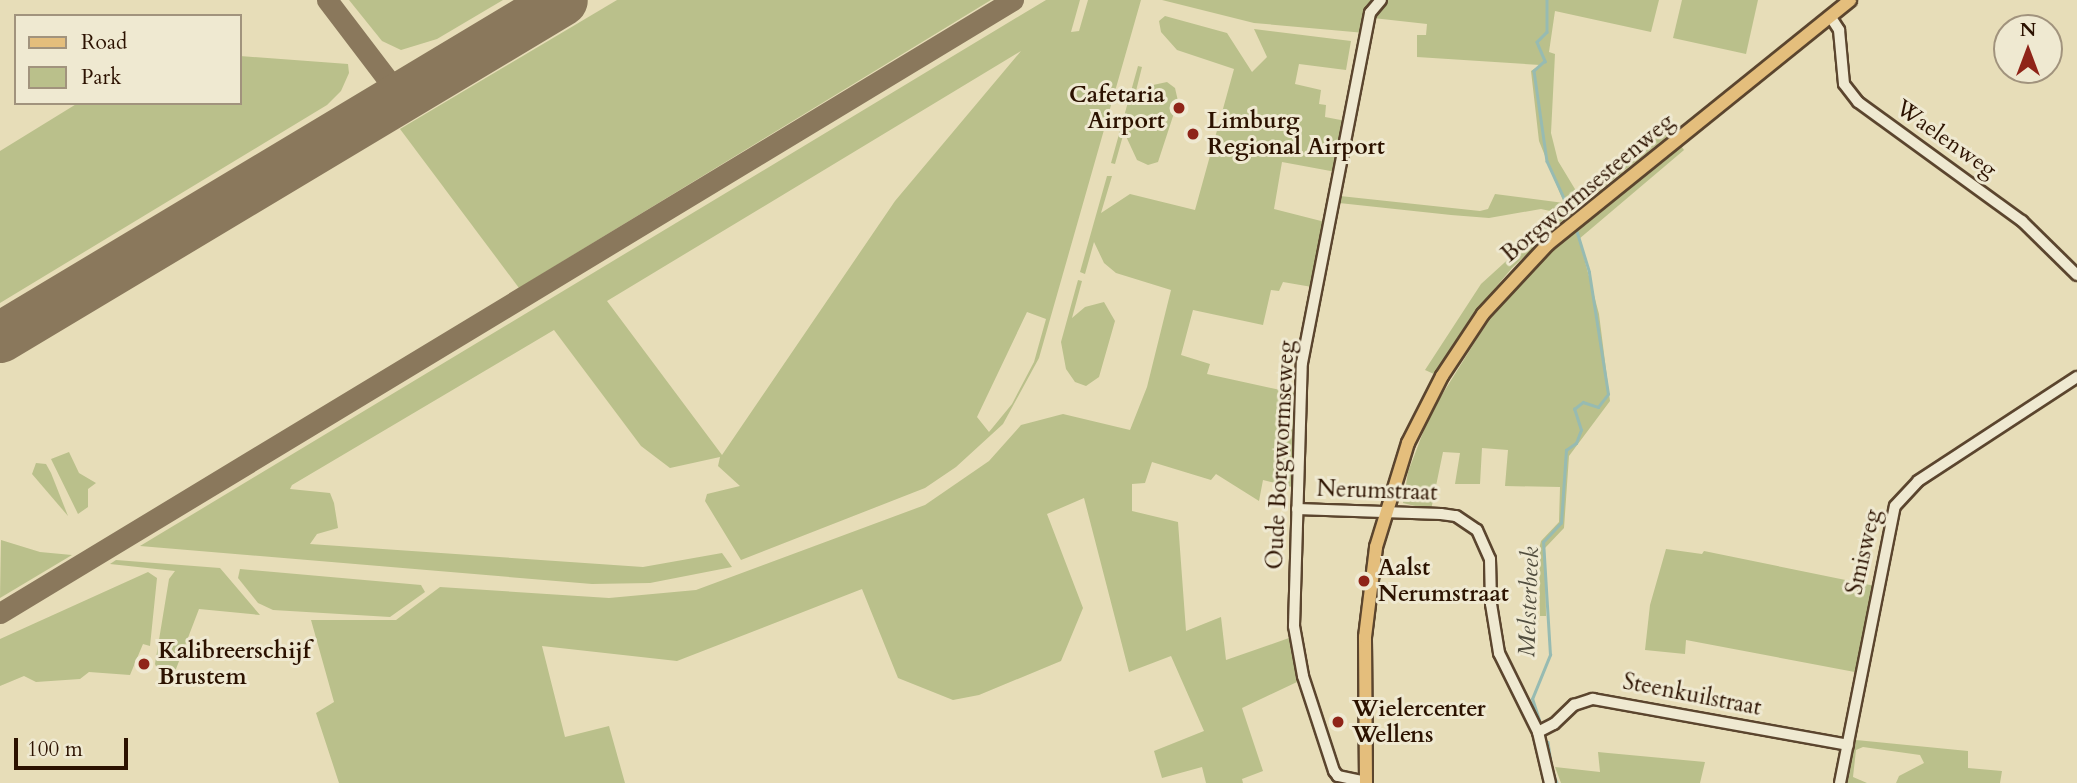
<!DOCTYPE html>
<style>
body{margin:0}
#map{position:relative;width:2077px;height:783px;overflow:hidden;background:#e7ddb8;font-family:Cardo,serif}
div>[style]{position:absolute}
.green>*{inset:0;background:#bac08b}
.stream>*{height:2.5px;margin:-1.25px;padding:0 1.25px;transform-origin:1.25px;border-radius:1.25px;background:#97bbb2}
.taxiway>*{height:21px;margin:-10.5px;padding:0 10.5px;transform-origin:10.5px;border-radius:10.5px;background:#8a785c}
.runway>*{height:51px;margin:-25.5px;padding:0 25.5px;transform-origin:25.5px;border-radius:25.5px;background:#8a785c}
.roads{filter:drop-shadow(2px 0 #5b452e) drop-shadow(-2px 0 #5b452e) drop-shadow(0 2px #5b452e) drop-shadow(0 -2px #5b452e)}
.minor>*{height:10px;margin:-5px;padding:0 5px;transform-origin:5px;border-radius:5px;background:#efe9d1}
.major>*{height:12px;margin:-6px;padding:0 6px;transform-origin:6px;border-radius:6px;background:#e4be7c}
.dots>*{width:19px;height:19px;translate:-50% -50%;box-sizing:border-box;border:4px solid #efe9d1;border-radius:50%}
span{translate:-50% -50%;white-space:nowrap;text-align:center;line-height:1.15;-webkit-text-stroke:6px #efe9d1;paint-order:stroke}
.poi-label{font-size:23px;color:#2c1200;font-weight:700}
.right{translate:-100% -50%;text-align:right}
.left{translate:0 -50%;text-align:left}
.street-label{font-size:23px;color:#2c1200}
.water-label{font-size:24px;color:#514d3e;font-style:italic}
.legend{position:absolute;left:14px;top:14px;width:228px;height:91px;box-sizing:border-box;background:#efe9d1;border:2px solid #a1937d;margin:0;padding:9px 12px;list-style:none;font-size:21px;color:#2c1200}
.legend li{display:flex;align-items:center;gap:14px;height:35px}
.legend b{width:35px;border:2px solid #a1937d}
.north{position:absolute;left:1993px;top:14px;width:70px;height:70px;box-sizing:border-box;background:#efe9d1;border:2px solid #a1937d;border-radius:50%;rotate:0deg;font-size:19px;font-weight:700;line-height:28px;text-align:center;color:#2c1200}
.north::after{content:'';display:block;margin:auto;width:24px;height:32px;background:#8f2418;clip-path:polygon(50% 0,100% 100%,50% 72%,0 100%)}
.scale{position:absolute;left:14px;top:738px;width:114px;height:32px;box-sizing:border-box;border:4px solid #2c1200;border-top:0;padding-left:9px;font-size:21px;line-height:24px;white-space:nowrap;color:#2c1200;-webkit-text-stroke:5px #efe9d1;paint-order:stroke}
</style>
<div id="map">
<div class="green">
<i style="clip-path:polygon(349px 0,503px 0,437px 39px,401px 50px,382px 41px)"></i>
<i style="clip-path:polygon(617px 0,991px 0,519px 288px,400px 129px)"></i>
<i style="clip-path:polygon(evenodd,1046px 0,1080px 0,1071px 32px,1079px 31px,1088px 0,1141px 0,1039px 358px,1003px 424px,956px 467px,925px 488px,741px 560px,705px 501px,707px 494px,740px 486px,718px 466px,720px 457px,670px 468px,641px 446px,554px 330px,292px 485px,290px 489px,330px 493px,334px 503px,338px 528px,317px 534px,310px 544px,643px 567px,722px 553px,732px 567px,650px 583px,592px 584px,140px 546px,1046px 0,1021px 51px,895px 201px,722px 455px,607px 301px,1021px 51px,1046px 0,1027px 312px,1046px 319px,1034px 362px,1012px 404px,989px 432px,977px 417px,1027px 312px)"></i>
<i style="clip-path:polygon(1162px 0,1376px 0,1366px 7px,1365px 33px,1254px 23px)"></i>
<i style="clip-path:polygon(1386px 0,1659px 0,1651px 32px,1555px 11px,1549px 52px,1555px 54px,1551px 133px,1558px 161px,1581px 199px,1665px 130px,1669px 135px,1567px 216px,1512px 268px,1470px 318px,1434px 374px,1425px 370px,1481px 284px,1559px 213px,1541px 209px,1489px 218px,1451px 215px,1339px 203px,1340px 196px,1480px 211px,1488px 209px,1495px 194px,1564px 203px,1539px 141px,1531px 71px,1540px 65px,1417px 57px,1417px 35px,1426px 35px,1427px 24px,1373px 18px)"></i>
<i style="clip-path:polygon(1682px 0,1758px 0,1746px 54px,1673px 38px)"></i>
<i style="clip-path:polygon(1165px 16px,1227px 33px,1252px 72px,1267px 57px,1254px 29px,1351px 41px,1346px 70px,1299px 64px,1295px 84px,1321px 90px,1319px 104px,1326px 105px,1325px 117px,1346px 121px,1336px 172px,1282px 162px,1274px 209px,1325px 222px,1312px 287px,1283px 282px,1279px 291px,1271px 290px,1263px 325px,1193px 310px,1181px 355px,1210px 364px,1207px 374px,1294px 393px,1292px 487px,1263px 480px,1259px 501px,1216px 474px,1211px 480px,1152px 462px,1145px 483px,1132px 484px,1132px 511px,1178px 522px,1186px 631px,1221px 617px,1226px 660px,1289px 638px,1297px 682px,1242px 708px,1263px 771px,1242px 779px,1243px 783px,1206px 783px,1202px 767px,1162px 778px,1154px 751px,1204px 731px,1171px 656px,1129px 672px,1084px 498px,1047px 514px,1083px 608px,1061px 661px,979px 695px,953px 700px,898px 678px,862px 589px,677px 661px,542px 646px,565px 737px,609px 726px,625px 783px,339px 783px,316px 713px,334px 702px,311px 620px,396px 620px,440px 587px,609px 598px,696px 590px,925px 505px,989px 461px,1021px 425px,1063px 414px,1130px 430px,1147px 387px,1171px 290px,1116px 273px,1104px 263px,1094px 242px,1085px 274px,1080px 272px,1107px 176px,1112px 176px,1101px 213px,1130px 194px,1195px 210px,1234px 69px,1177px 50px,1161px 32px,1159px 21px)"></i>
<i style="clip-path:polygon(240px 56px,348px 64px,349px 73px,341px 91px,327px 105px,0 303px,0 151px,78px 103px,240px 103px)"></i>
<i style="clip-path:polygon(1138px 66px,1142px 67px,1134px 99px,1153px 85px,1167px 82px,1175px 88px,1178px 101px,1158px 162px,1148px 165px,1137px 160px,1124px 132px,1115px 164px,1111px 163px)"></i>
<i style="clip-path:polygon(1681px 146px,1684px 150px,1579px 239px,1599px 314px,1610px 401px,1569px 456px,1564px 528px,1545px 548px,1546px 616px,1540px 616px,1539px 549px,1541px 541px,1559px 522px,1560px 487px,1505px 486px,1508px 450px,1482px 448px,1480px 484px,1455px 484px,1460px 453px,1443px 452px,1431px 510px,1403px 503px,1408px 472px,1430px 414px,1488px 321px,1552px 251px)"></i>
<i style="clip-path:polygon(1078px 280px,1082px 281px,1072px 318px,1085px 307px,1104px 302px,1115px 321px,1099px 377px,1086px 386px,1075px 382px,1066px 369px,1061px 342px)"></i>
<i style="clip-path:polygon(69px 452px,79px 473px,96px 483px,88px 489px,88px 507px,78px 514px,51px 459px)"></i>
<i style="clip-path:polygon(36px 463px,46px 464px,51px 473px,68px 516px,32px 474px)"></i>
<i style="clip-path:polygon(1px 540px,40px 552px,72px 555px,0 598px)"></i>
<i style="clip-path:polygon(1666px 549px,1702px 554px,1704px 551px,1875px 586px,1860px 673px,1686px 640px,1685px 654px,1645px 650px,1650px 605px)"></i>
<i style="clip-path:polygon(116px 560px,220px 568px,260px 615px,199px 609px,176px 669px,161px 677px,155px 664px,169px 579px,175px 571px,110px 564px)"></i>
<i style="clip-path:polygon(240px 569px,421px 585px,425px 592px,390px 617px,273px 610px,258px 603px,238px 578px)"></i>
<i style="clip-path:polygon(148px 572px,157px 578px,150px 646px,143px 644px,130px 675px,89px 672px,80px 679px,36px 682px,24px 676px,0 686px,0 639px)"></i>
<i style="clip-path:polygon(1856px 740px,1968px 751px,1968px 768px,2002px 771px,2000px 783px,1896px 783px,1899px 776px,1924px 763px,1920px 755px,1863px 747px,1856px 750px,1853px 777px,1867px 783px,1845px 783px)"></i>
<i style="clip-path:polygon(1598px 752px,1608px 753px,1705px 762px,1700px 783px,1561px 783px,1555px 767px,1600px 772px)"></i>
</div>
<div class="stream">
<i style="left:1547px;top:0;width:32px;rotate:90deg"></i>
<i style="left:1547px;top:32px;width:14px;rotate:135deg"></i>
<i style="left:1537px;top:42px;width:21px;rotate:67deg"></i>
<i style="left:1545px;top:61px;width:15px;rotate:138deg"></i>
<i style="left:1534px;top:71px;width:91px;rotate:81.8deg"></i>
<i style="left:1547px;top:161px;width:55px;rotate:65.3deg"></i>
<i style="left:1539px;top:720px;width:22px;rotate:-108deg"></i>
<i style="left:1532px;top:699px;width:48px;rotate:-67.8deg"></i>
<i style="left:1550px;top:655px;width:113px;rotate:-93.5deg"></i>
<i style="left:1543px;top:542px;width:26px;rotate:-47deg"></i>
<i style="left:1561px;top:523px;width:73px;rotate:-86.1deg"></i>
<i style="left:1566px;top:450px;width:12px;rotate:-35deg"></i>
<i style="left:1576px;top:443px;width:14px;rotate:-69deg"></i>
<i style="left:1581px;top:430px;width:22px;rotate:-108deg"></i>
<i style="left:1574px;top:409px;width:11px;rotate:-38deg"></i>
<i style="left:1583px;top:402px;width:16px;rotate:18deg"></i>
<i style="left:1598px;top:407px;width:16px;rotate:-52deg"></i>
<i style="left:1608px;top:394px;width:123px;rotate:-98.9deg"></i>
<i style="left:1589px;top:272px;width:41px;rotate:-107.1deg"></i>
<i style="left:1548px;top:742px;width:21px;rotate:82deg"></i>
<i style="left:1553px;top:773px;width:11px;rotate:68deg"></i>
</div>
<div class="taxiway">
<i style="left:327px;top:0;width:122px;rotate:52.7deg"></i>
<i style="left:0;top:613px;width:1184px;rotate:-31.18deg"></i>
</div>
<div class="runway">
<i style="left:0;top:337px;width:655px;rotate:-30.95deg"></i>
</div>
<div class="roads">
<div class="minor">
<i style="left:1830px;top:16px;width:17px;rotate:57deg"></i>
<i style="left:1839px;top:30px;width:54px;rotate:84.7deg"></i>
<i style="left:1844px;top:84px;width:23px;rotate:52deg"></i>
<i style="left:1858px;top:102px;width:203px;rotate:36deg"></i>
<i style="left:2022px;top:221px;width:77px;rotate:44.5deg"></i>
<i style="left:1297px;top:509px;width:144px;rotate:2deg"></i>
<i style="left:1441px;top:514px;width:15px;rotate:8deg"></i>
<i style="left:1456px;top:516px;width:25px;rotate:34deg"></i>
<i style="left:1477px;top:530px;width:32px;rotate:66deg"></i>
<i style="left:1490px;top:559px;width:45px;rotate:88.7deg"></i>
<i style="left:1491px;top:604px;width:50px;rotate:80.7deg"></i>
<i style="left:1499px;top:653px;width:88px;rotate:63.7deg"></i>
<i style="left:1538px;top:732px;width:52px;rotate:76.8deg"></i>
<i style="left:1538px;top:732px;width:18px;rotate:-27deg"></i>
<i style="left:1554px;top:724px;width:28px;rotate:-44deg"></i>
<i style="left:1574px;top:705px;width:20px;rotate:-18deg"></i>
<i style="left:1593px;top:699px;width:259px;rotate:10.2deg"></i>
<i style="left:1366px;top:782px;width:29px;rotate:-168deg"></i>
<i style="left:1338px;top:776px;width:6px;rotate:-129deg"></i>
<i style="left:1334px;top:771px;width:100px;rotate:-108.1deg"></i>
<i style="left:1303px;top:676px;width:51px;rotate:-100.2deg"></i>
<i style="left:1294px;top:626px;width:263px;rotate:-88.3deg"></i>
<i style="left:1302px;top:363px;width:357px;rotate:-79deg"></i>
<i style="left:1370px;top:13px;width:17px;rotate:-50deg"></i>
<i style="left:1840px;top:783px;width:282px;rotate:-78.8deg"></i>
<i style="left:1895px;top:506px;width:34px;rotate:-47deg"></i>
<i style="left:1918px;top:481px;width:190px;rotate:-33.2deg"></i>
</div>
<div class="major">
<i style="left:1366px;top:783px;width:146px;rotate:-90.4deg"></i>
<i style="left:1365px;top:637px;width:91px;rotate:-83deg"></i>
<i style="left:1376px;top:547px;width:109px;rotate:-72.9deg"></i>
<i style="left:1408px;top:443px;width:75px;rotate:-63.1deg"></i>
<i style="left:1442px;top:376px;width:74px;rotate:-56.5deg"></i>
<i style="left:1483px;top:314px;width:96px;rotate:-47.1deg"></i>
<i style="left:1548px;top:244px;width:388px;rotate:-38.9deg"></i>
</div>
</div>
<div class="dots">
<i style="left:1179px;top:108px;background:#8f2418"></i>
<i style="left:1193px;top:134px;background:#8f2418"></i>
<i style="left:1364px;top:581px;background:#8f2418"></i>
<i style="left:144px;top:664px;background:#8f2418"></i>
<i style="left:1338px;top:722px;background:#8f2418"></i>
</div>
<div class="poi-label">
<span class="right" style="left:1165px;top:108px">Cafetaria<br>Airport</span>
<span class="left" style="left:1207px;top:134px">Limburg<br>Regional Airport</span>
<span class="left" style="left:1378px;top:581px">Aalst<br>Nerumstraat</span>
<span class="left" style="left:158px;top:664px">Kalibreerschijf<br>Brustem</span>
<span class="left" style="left:1352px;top:722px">Wielercenter<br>Wellens</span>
</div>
<div class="street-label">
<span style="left:1946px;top:139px;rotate:35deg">Waelenweg</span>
<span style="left:1588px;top:188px;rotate:-40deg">Borgwormsesteenweg</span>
<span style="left:1281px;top:455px;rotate:-87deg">Oude Borgwormseweg</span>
<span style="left:1377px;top:491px;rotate:2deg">Nerumstraat</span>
<span style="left:1864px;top:552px;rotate:-77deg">Smisweg</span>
<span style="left:1692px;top:695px;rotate:11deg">Steenkuilstraat</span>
</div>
<div class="water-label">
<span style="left:1529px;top:602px;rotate:-88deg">Melsterbeek</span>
</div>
<ul class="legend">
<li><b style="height:9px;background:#e4be7c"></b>Road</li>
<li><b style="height:19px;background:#bac08b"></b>Park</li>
</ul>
<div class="north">N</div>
<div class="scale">100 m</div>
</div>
